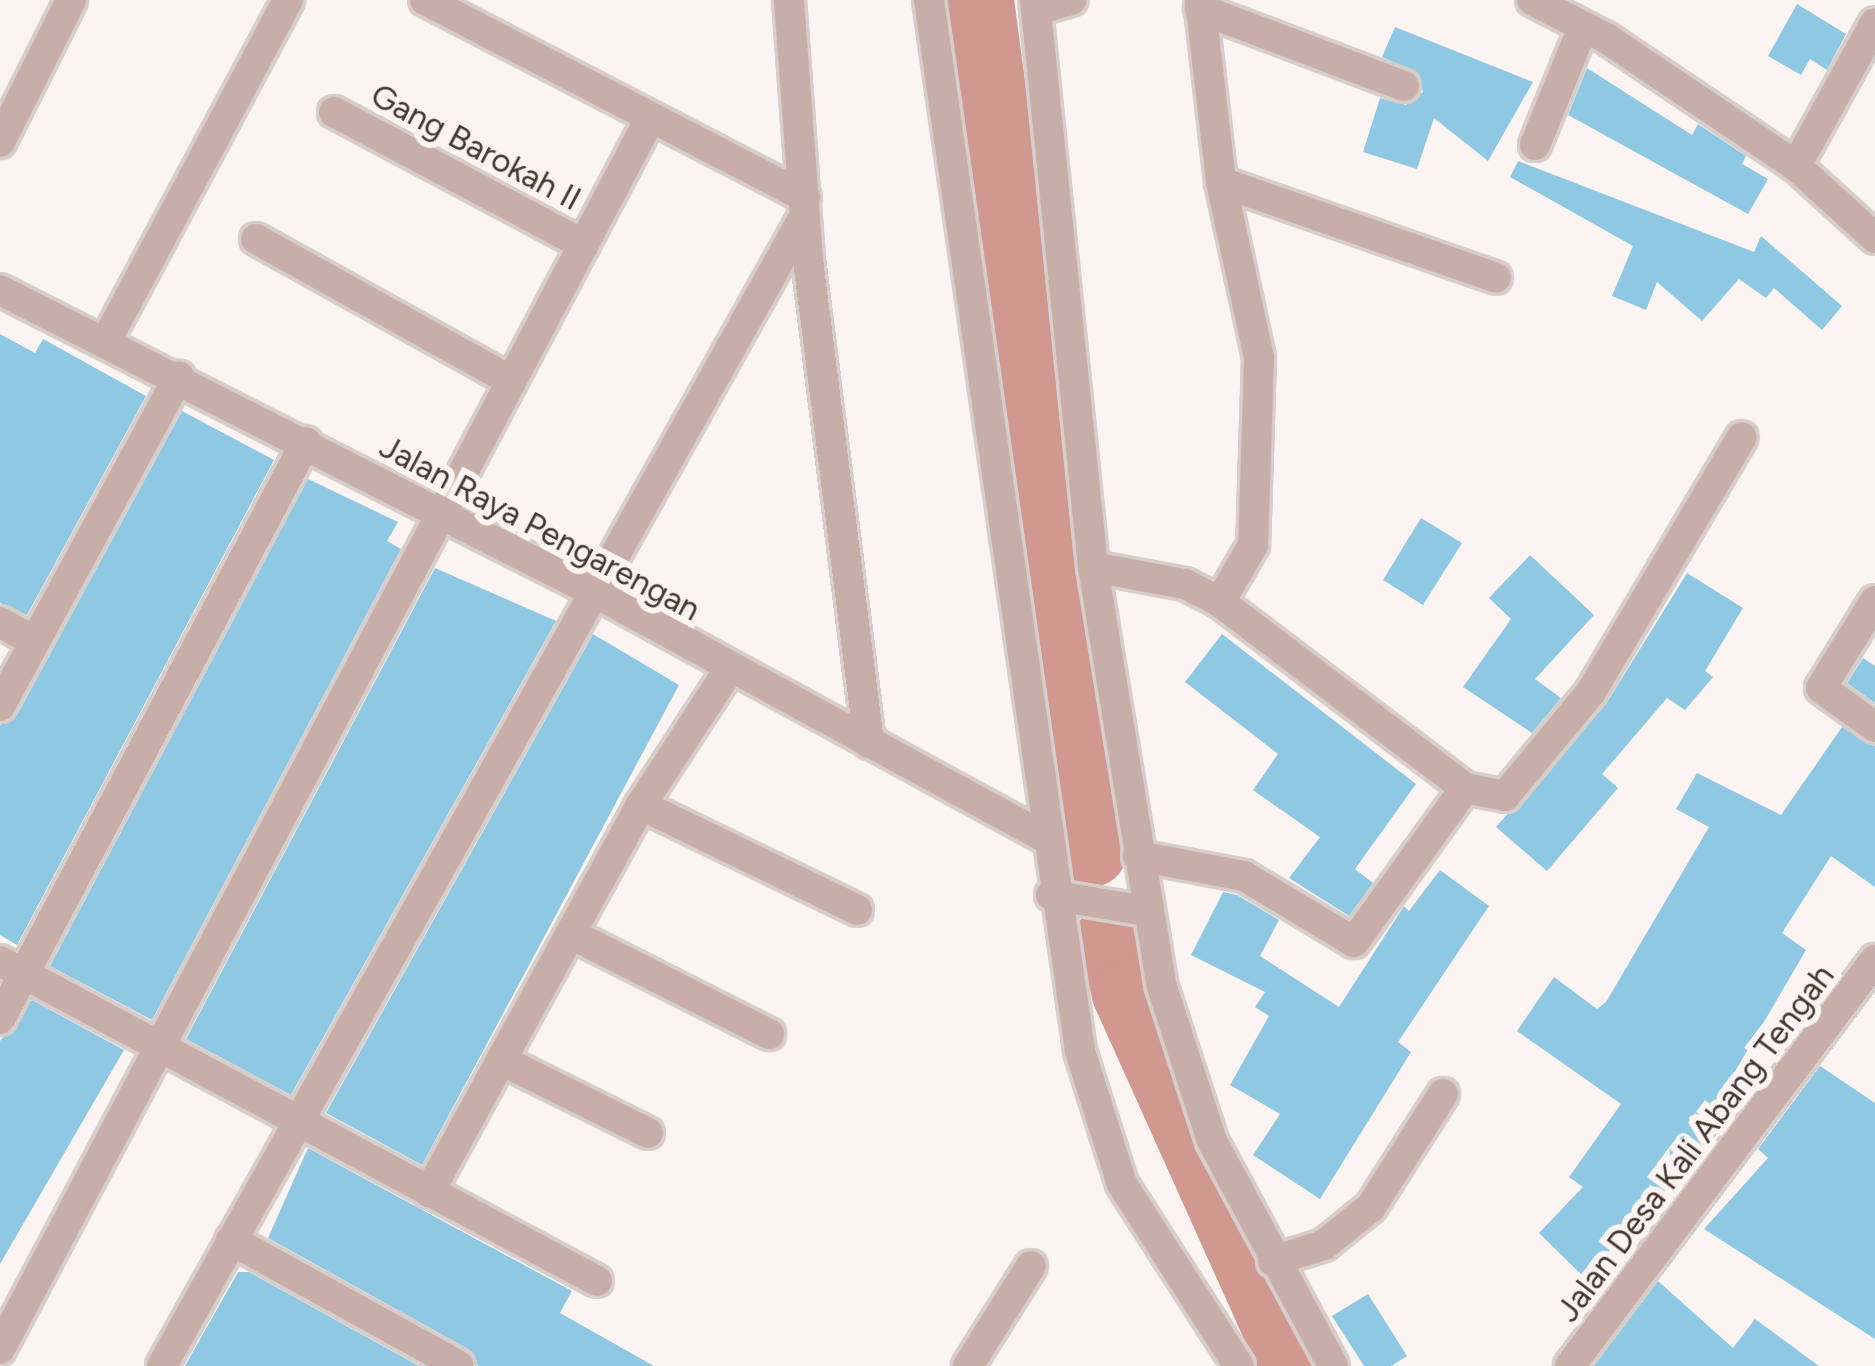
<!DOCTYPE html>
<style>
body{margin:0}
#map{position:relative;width:1875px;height:1366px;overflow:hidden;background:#fcf4f2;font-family:Figtree,sans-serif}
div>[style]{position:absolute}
.river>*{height:69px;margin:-34.5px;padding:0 34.5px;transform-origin:34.5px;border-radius:34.5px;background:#d0988e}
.building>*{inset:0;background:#8ec8e2}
.roads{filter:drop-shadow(3px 0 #d7cecc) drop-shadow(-3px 0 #d7cecc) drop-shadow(0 3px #d7cecc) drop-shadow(0 -3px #d7cecc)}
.minor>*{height:30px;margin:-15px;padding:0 15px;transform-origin:15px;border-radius:15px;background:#c8aea9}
span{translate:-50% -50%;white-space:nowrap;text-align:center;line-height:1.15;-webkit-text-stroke:12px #fcf4f2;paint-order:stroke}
.street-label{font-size:33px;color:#443532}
</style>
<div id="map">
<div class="river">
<i style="left:979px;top:0;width:859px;rotate:82.45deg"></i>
<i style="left:1111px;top:934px;width:61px;rotate:75.7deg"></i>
<i style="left:1126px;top:993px;width:409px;rotate:65.8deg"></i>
</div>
<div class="building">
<i style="clip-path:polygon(1797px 4px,1846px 34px,1827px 70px,1810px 59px,1801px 75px,1768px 56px)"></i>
<i style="clip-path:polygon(1395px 27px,1533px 82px,1488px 161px,1434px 118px,1417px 169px,1363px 152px,1380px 98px,1406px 105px,1423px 92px,1418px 73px,1382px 57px)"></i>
<i style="clip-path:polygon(1587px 68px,1692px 135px,1698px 124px,1746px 156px,1742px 164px,1768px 179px,1748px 214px,1568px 115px)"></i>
<i style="clip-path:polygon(1518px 161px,1754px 252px,1761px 236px,1842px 306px,1822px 330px,1774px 288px,1766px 298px,1739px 279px,1702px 321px,1657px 282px,1646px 310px,1612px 296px,1633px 246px,1510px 177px)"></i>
<i style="clip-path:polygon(0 334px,35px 353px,43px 339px,146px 396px,27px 615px,0 603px)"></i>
<i style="clip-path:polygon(182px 411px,274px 460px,17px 945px,0 935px,0 725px,17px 715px)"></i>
<i style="clip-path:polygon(308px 479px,398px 522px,387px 541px,401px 549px,152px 1020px,50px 966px)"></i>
<i style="clip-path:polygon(1421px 518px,1462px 543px,1423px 605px,1383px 580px)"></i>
<i style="clip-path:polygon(1530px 555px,1594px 615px,1535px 679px,1561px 698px,1532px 733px,1463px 687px,1511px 619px,1489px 598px)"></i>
<i style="clip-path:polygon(435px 568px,556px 621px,291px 1095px,186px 1039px)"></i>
<i style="clip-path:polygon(1687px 573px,1743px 608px,1705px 671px,1713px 677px,1685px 710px,1667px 698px,1602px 774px,1618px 788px,1547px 871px,1496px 827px,1606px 704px)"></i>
<i style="clip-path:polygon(593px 634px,679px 685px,422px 1165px,326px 1113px)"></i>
<i style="clip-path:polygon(1222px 634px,1416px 784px,1355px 869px,1373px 883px,1349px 916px,1289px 878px,1320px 837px,1253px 790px,1278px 754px,1185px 682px)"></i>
<i style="clip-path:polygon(1863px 658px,1875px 666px,1875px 703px,1847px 683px)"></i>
<i style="clip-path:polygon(1842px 727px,1875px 746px,1875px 887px,1831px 856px,1782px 933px,1806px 950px,1716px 1104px,1733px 1117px,1585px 1278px,1539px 1233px,1583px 1187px,1569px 1177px,1621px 1104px,1517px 1031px,1554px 977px,1597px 1009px,1606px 1002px,1709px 827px,1676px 809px,1697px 773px,1781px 815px)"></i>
<i style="clip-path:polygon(1440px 870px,1489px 906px,1398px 1042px,1411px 1052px,1320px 1199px,1253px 1155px,1280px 1114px,1230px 1085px,1269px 1016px,1255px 1007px,1265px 992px,1191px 955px,1223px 892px,1237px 895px,1279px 920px,1260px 956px,1339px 1007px,1404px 906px,1409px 911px)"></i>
<i style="clip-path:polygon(32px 1000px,124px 1050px,0 1264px,0 1041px)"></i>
<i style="clip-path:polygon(1820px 1066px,1875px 1103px,1875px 1339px,1704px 1229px,1768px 1158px,1758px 1149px)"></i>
<i style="clip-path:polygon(308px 1148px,572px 1291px,560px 1313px,654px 1366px,478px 1366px,468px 1349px,268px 1238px)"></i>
<i style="clip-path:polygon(238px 1272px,249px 1272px,419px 1366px,185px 1366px)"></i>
<i style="clip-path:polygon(1658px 1281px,1733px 1348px,1755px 1319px,1819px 1366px,1594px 1366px)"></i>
<i style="clip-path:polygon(1368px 1294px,1407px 1356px,1391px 1366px,1364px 1366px,1332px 1316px)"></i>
</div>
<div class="roads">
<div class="minor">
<i style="left:425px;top:0;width:428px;rotate:27.4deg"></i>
<i style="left:789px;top:0;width:261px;rotate:85.8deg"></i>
<i style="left:808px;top:260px;width:487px;rotate:82.8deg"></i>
<i style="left:929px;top:0;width:1062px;rotate:81.82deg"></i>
<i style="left:1080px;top:1051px;width:139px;rotate:72.5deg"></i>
<i style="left:1122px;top:1184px;width:216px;rotate:57.3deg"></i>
<i style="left:1035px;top:0;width:570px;rotate:84.16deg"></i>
<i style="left:1093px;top:567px;width:423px;rotate:80.7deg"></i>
<i style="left:1161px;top:984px;width:165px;rotate:72deg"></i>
<i style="left:1212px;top:1141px;width:255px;rotate:61.7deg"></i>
<i style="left:1200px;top:0;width:183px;rotate:83.4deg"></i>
<i style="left:1221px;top:182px;width:180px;rotate:77.8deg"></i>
<i style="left:1259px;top:358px;width:187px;rotate:91.8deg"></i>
<i style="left:1253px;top:545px;width:66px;rotate:120.1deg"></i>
<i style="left:1532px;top:0;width:83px;rotate:27.2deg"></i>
<i style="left:1606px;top:38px;width:229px;rotate:34deg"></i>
<i style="left:1796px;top:166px;width:107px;rotate:42.3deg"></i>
<i style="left:1200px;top:9px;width:218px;rotate:20.7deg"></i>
<i style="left:1036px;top:10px;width:37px;rotate:-16deg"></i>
<i style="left:334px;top:112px;width:283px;rotate:28deg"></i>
<i style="left:0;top:142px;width:159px;rotate:-63.4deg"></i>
<i style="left:1535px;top:145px;width:127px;rotate:-67.9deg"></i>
<i style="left:1796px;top:166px;width:163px;rotate:-61.1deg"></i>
<i style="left:1221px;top:182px;width:291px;rotate:19.2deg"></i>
<i style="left:256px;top:239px;width:292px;rotate:29.1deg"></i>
<i style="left:0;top:290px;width:669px;rotate:26.95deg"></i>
<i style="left:596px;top:593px;width:508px;rotate:28.58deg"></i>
<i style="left:106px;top:341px;width:387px;rotate:-61.9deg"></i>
<i style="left:1093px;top:567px;width:94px;rotate:10.5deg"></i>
<i style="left:1185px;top:584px;width:39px;rotate:27deg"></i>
<i style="left:1220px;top:602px;width:308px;rotate:37.2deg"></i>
<i style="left:1465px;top:788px;width:41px;rotate:11.3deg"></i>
<i style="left:1505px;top:796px;width:135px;rotate:-50.4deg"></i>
<i style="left:1591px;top:692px;width:296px;rotate:-59.4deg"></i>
<i style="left:1875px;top:601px;width:102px;rotate:121.8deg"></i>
<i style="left:1821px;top:688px;width:67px;rotate:35.8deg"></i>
<i style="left:0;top:622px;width:39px;rotate:30deg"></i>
<i style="left:0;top:706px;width:375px;rotate:-61.5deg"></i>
<i style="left:641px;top:805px;width:240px;rotate:25.9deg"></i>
<i style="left:1138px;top:856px;width:108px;rotate:10.7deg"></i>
<i style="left:1244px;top:876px;width:128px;rotate:31deg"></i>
<i style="left:1354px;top:942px;width:190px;rotate:-54.2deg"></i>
<i style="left:1051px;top:895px;width:96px;rotate:9.6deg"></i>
<i style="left:571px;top:934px;width:222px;rotate:26.8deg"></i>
<i style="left:0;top:961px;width:677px;rotate:28.19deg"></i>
<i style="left:0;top:1019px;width:653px;rotate:-62.06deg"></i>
<i style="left:501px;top:1060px;width:164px;rotate:26.4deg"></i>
<i style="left:429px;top:1192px;width:441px;rotate:-61.3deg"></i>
<i style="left:641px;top:805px;width:160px;rotate:-57deg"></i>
<i style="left:231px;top:1240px;width:260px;rotate:28.9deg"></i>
<i style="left:1273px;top:1261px;width:53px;rotate:-17.4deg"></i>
<i style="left:1324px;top:1245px;width:60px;rotate:-39deg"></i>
<i style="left:1371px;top:1207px;width:134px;rotate:-57.5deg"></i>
<i style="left:0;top:1349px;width:1391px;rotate:-62.15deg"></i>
<i style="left:162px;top:1366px;width:1316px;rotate:-60.81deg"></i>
<i style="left:968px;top:1366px;width:118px;rotate:-57.8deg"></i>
<i style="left:1570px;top:1366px;width:508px;rotate:-53.08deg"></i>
</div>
</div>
<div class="street-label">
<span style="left:476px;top:147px;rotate:28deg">Gang Barokah II</span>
<span style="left:540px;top:528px;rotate:28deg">Jalan Raya Pengarengan</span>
<span style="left:1695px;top:1143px;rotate:-53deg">Jalan Desa Kali Abang Tengah</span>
</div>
</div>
